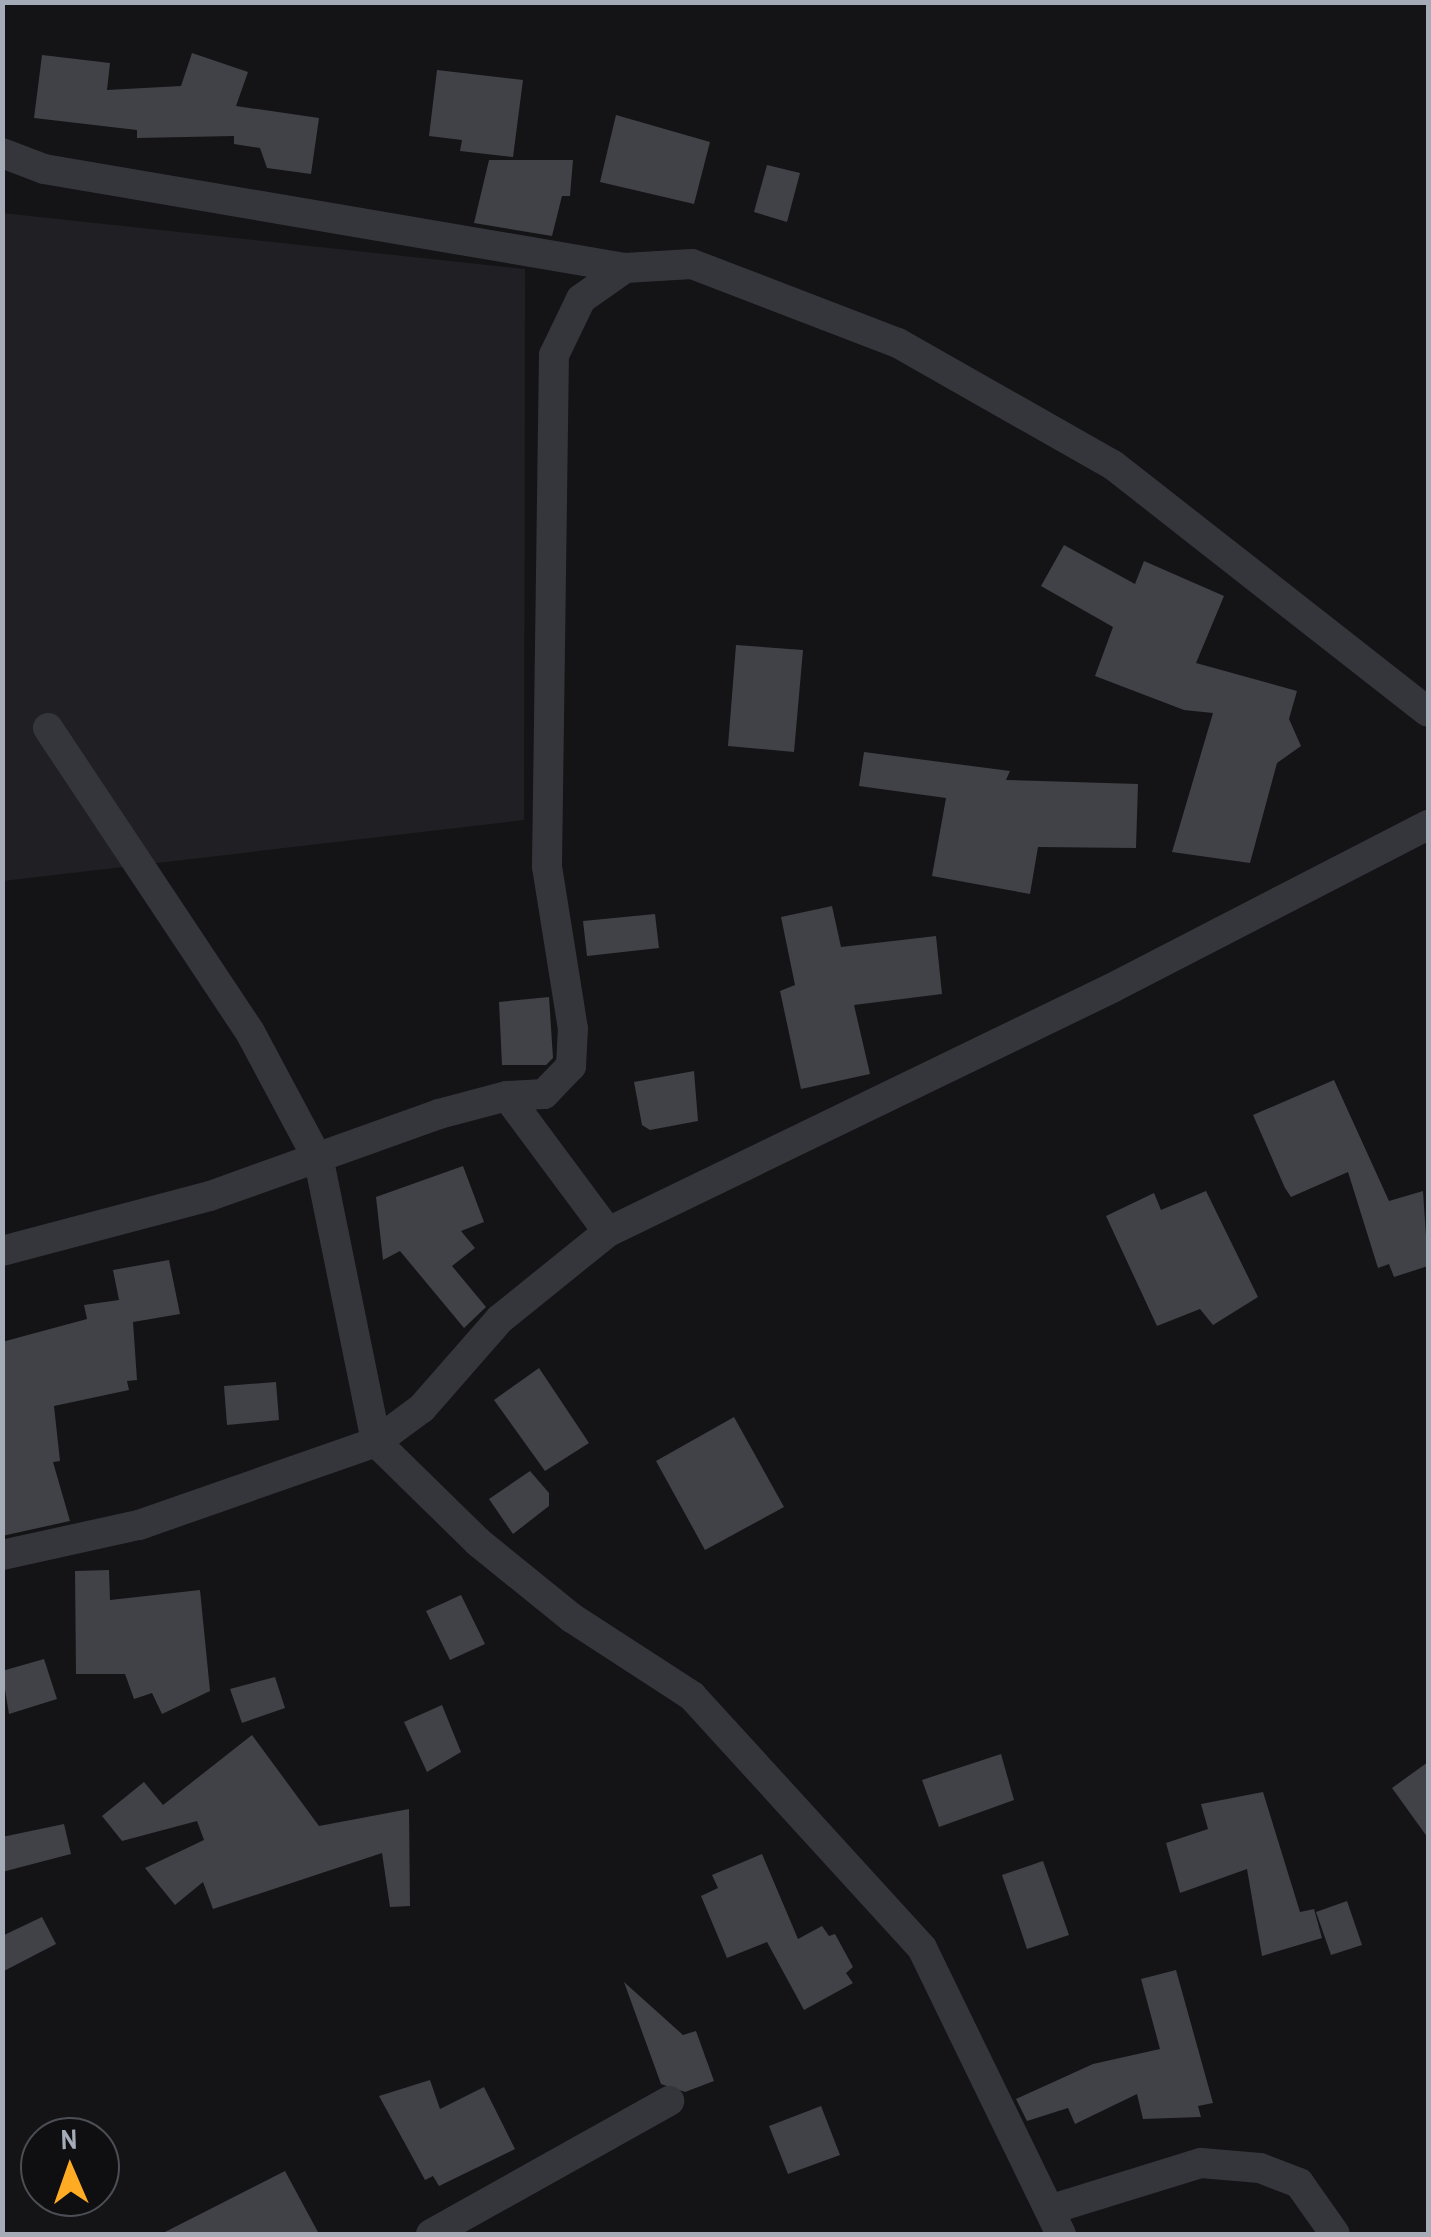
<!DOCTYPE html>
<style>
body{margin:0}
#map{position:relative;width:1431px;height:2237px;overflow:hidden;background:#141416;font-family:"Archivo Narrow",sans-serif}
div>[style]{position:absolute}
.built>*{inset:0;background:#202024}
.building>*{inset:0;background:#404247}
.street>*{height:30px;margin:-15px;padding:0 15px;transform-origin:15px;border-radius:15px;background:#35363c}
span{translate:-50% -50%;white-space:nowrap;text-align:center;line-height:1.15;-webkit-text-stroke:9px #0f0f11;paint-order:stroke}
.frame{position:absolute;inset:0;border:5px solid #a5acb8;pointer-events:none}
.north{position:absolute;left:20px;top:2117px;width:100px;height:100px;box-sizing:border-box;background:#0f0f11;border:2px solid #4b4e54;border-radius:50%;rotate:358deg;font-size:28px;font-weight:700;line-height:40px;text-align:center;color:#a5acb8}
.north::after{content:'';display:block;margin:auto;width:35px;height:45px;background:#ffac24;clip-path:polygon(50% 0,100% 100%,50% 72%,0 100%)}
</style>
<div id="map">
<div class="built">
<i style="clip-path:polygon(2px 213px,525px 269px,524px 820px,3px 881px)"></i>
</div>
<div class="building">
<i style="clip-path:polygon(192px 53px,248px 72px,236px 106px,319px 118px,311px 174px,267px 168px,260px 148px,234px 144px,234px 136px,137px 138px,137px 130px,34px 118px,42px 55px,110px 63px,107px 90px,181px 86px)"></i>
<i style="clip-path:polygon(437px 70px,523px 80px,513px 157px,460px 151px,462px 140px,429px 136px)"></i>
<i style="clip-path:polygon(616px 115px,710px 142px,694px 204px,600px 182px)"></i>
<i style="clip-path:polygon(489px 160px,573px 160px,570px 196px,562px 196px,552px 236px,474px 223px)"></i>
<i style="clip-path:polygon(767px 165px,800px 173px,787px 222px,754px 212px)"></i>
<i style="clip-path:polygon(1064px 545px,1135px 584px,1144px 561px,1224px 596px,1196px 663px,1297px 691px,1289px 719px,1301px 746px,1277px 763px,1250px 863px,1172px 852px,1213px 713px,1184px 710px,1095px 676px,1113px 627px,1041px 586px)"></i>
<i style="clip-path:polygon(736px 645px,803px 650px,794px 752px,728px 746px)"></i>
<i style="clip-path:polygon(864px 752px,1010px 771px,1006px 780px,1138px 784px,1136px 848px,1038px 847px,1030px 894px,932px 876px,946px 798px,859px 786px)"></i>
<i style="clip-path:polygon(832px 906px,841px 947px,936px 936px,942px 994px,854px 1005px,870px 1074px,801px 1089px,780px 991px,795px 985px,781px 917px)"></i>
<i style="clip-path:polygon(655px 914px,659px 948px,587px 956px,583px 921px)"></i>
<i style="clip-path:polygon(549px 997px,553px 1058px,546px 1065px,502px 1065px,499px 1002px)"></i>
<i style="clip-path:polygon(694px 1071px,698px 1121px,650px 1130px,642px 1125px,634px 1082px)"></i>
<i style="clip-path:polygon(1334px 1080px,1389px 1201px,1423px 1191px,1428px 1266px,1394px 1277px,1389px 1264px,1378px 1268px,1348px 1172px,1291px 1197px,1285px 1188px,1253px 1115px)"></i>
<i style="clip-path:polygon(463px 1166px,484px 1222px,461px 1231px,475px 1248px,452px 1266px,486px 1307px,464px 1328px,400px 1251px,383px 1260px,376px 1197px)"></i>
<i style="clip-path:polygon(1206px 1191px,1258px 1297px,1213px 1325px,1200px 1309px,1157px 1326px,1106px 1216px,1154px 1193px,1161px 1210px)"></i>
<i style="clip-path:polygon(169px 1260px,180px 1314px,133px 1322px,137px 1380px,127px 1381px,129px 1390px,54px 1406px,60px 1461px,53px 1462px,70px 1521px,2px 1536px,2px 1342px,87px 1319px,84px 1305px,119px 1300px,113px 1270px)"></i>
<i style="clip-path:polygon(539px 1368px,589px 1443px,545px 1471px,494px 1400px)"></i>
<i style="clip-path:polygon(276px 1382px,279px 1420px,227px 1425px,224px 1386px)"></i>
<i style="clip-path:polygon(734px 1417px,784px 1507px,705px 1550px,656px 1461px)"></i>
<i style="clip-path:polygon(530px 1471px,549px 1493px,549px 1506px,513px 1534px,489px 1499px)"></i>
<i style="clip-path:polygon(109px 1570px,110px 1600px,200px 1590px,210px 1691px,162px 1714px,152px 1693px,134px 1699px,125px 1674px,76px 1674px,75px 1571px)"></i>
<i style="clip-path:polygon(461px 1595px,485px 1644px,450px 1660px,426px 1611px)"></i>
<i style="clip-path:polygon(44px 1659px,57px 1699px,9px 1714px,2px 1671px)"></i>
<i style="clip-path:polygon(275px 1677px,285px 1708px,242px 1723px,230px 1689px)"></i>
<i style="clip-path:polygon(442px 1705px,461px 1752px,427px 1772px,404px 1722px)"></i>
<i style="clip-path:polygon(252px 1735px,319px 1826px,409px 1809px,410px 1906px,390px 1907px,382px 1853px,213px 1909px,203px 1882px,175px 1905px,145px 1868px,204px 1840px,197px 1821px,122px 1841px,102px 1816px,144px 1782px,163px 1805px)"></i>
<i style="clip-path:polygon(1001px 1754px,1014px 1800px,939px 1827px,922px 1780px)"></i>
<i style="clip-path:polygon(1428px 1762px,1428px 1838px,1392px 1788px)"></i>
<i style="clip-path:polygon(1263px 1792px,1300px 1912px,1314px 1909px,1322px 1938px,1262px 1956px,1247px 1869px,1180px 1893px,1166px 1843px,1208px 1829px,1201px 1804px)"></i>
<i style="clip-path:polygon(64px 1824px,71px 1854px,2px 1872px,2px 1837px)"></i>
<i style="clip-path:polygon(762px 1854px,798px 1939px,822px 1926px,829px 1936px,835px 1934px,853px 1967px,846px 1973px,853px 1983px,804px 2010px,767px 1942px,727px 1958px,701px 1896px,718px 1888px,712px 1875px)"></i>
<i style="clip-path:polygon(1043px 1861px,1069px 1935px,1027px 1949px,1002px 1875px)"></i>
<i style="clip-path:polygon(1347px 1901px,1362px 1945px,1331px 1955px,1316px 1912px)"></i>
<i style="clip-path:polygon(42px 1917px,56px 1944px,2px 1972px,2px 1936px)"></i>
<i style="clip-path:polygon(1176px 1970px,1213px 2103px,1198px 2106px,1201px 2117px,1143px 2119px,1137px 2094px,1075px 2124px,1068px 2108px,1027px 2121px,1016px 2099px,1093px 2064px,1160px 2049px,1141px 1979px)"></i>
<i style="clip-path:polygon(624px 1982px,683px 2035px,696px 2031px,714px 2081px,685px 2092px,661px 2084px)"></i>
<i style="clip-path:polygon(430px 2080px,440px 2109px,484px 2087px,515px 2149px,439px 2186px,433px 2176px,425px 2180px,379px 2096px)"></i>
<i style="clip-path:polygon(821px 2106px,840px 2155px,788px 2174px,769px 2126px)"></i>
<i style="clip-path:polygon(285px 2171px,319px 2234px,161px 2234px)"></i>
</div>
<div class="street">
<i style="left:2px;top:153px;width:45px;rotate:20.9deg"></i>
<i style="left:44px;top:169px;width:589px;rotate:9.67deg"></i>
<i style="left:48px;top:728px;width:365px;rotate:56.4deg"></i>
<i style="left:250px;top:1032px;width:146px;rotate:61.9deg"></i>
<i style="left:319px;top:1161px;width:287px;rotate:78.5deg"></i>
<i style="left:376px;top:1442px;width:143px;rotate:44.4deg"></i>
<i style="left:478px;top:1542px;width:121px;rotate:39deg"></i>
<i style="left:572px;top:1618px;width:143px;rotate:33deg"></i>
<i style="left:692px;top:1696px;width:341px;rotate:47.6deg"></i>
<i style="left:922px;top:1948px;width:318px;rotate:64.1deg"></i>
<i style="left:507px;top:1096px;width:169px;rotate:53.4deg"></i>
<i style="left:2px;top:1251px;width:215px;rotate:-14.8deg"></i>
<i style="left:210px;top:1196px;width:243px;rotate:-19.7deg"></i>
<i style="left:439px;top:1114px;width:70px;rotate:-14.8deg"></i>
<i style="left:507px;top:1096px;width:37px;rotate:-3deg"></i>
<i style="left:544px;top:1094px;width:39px;rotate:-46deg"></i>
<i style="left:571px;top:1066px;width:37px;rotate:-87deg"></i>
<i style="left:573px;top:1029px;width:165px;rotate:-99.1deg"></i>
<i style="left:547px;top:866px;width:511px;rotate:-89.22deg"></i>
<i style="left:554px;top:355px;width:62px;rotate:-64.3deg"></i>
<i style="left:581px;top:299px;width:54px;rotate:-35.2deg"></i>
<i style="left:625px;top:268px;width:67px;rotate:-3.4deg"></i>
<i style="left:692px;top:264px;width:221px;rotate:21deg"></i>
<i style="left:898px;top:343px;width:247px;rotate:29.6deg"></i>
<i style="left:1113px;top:465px;width:400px;rotate:38.1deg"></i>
<i style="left:2px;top:1555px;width:140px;rotate:-12.4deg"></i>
<i style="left:139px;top:1525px;width:251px;rotate:-19.3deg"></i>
<i style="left:376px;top:1442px;width:57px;rotate:-36.5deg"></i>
<i style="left:422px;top:1408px;width:118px;rotate:-48.8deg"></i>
<i style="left:500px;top:1319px;width:139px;rotate:-38.9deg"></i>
<i style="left:608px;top:1232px;width:560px;rotate:-25.83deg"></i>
<i style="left:1112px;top:988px;width:356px;rotate:-27.3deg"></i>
<i style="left:1052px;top:2209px;width:156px;rotate:-17.2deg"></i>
<i style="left:1201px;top:2163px;width:59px;rotate:4.8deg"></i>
<i style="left:1260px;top:2168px;width:42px;rotate:21deg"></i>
<i style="left:1299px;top:2183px;width:62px;rotate:54.8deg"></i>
<i style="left:431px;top:2234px;width:273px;rotate:-29.2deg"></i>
</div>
<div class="frame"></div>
<div class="north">N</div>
</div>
